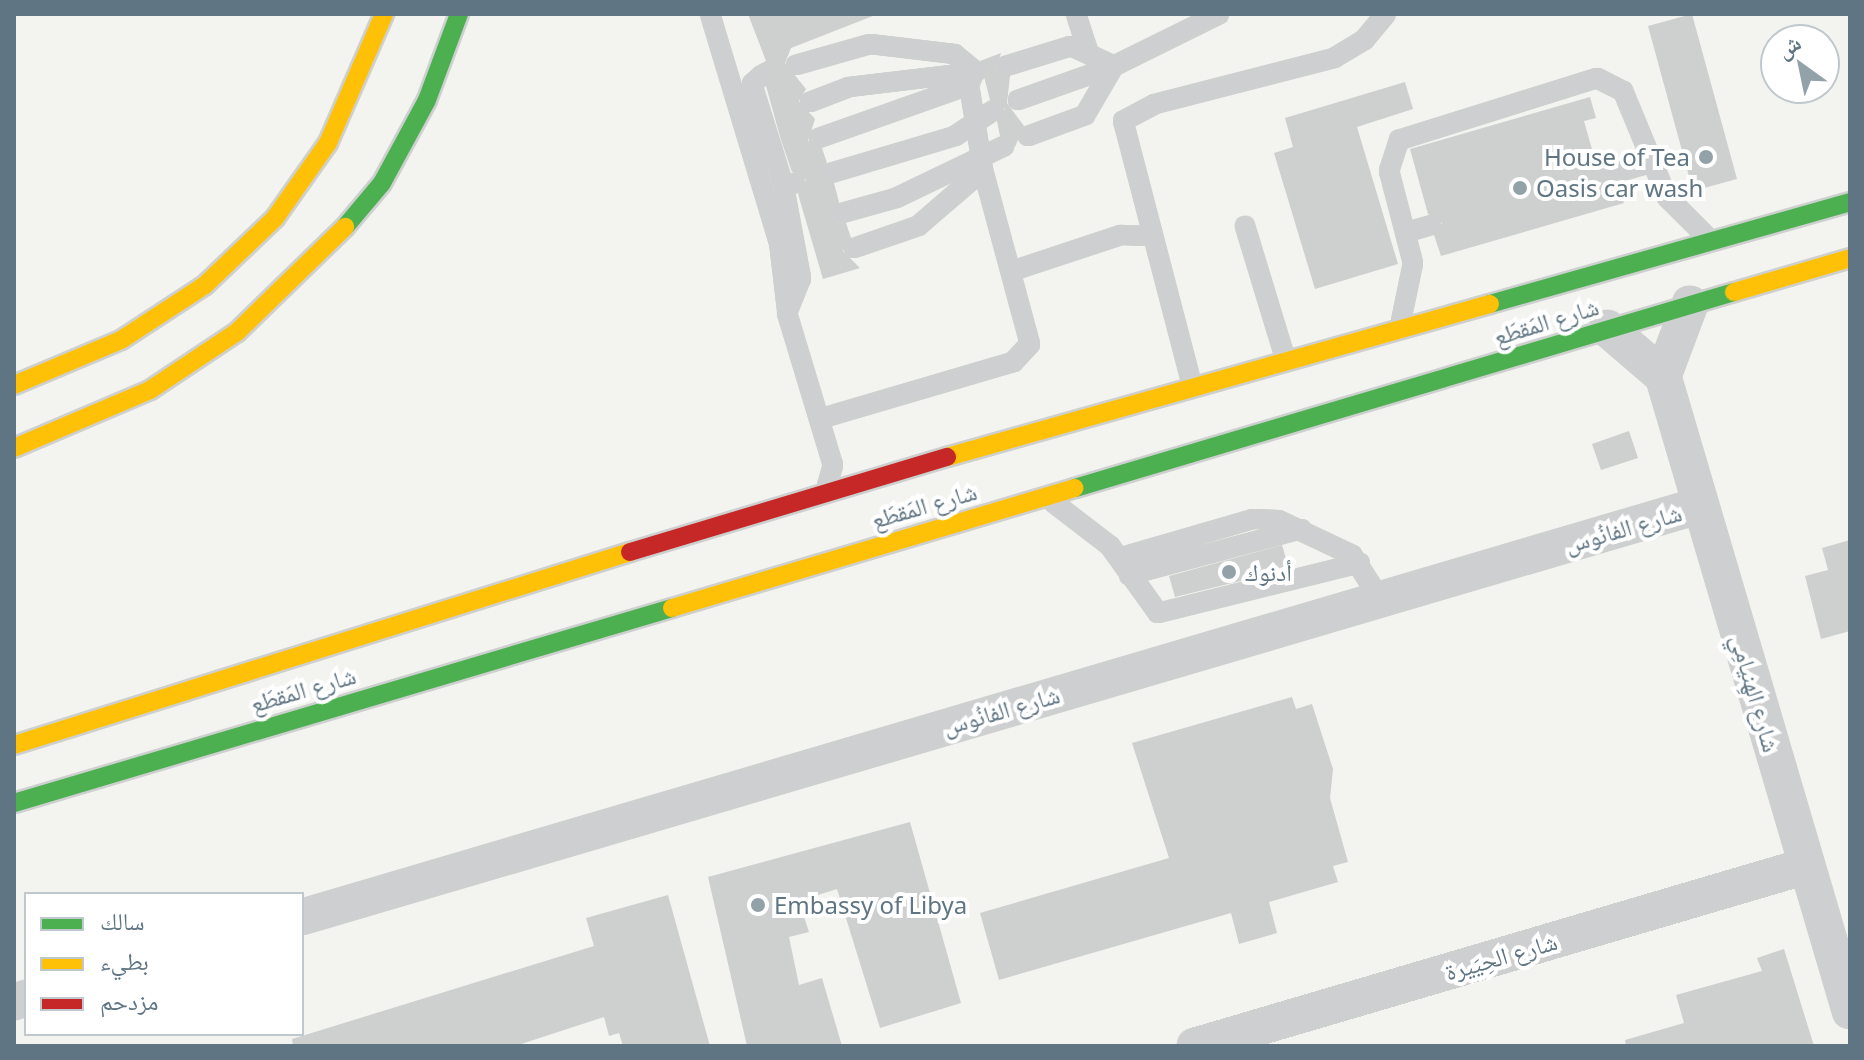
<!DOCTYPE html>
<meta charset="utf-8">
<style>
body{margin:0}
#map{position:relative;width:1864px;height:1060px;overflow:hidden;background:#f3f3f0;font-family:"Noto Sans","Noto Naskh Arabic",sans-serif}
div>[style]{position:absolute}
.building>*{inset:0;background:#cecfcf}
.roads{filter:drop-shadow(2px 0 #ced0d0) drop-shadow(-2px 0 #ced0d0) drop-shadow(0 2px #ced0d0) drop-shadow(0 -2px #ced0d0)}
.lane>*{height:16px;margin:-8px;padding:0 8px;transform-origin:8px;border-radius:8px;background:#cecfd0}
.street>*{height:32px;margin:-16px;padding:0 16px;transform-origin:16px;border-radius:16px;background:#cecfd0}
.fast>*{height:18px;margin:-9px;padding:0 9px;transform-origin:9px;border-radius:9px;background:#4caf50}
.slow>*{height:18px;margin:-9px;padding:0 9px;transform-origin:9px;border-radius:9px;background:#ffc107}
.jam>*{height:18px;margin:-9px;padding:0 9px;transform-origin:9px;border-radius:9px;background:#c62828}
.dots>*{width:22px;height:22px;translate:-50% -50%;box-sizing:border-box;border:4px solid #fff;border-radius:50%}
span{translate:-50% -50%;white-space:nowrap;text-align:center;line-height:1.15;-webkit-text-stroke:8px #fff;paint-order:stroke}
.poi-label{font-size:24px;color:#607583}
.right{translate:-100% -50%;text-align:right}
.left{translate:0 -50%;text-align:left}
.street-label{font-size:24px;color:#607583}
.frame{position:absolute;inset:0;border:16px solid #607583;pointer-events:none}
.legend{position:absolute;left:24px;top:892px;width:280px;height:144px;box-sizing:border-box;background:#fff;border:2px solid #bfc8cd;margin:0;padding:10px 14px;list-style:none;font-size:24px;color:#607583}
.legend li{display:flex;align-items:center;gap:16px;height:40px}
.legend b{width:40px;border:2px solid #bfc8cd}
.north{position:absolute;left:1760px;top:24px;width:80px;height:80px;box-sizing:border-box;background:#fff;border:2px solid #bfc8cd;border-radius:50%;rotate:327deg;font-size:22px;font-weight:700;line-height:32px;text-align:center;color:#607583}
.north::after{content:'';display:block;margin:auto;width:28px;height:36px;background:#93a1a9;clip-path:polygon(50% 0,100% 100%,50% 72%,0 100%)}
</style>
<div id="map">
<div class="building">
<i style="clip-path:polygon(748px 14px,878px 14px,791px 48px,785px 63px,806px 89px,799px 101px,815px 119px,808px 141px,822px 148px,827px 163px,821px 177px,834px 183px,839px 202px,832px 217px,846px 223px,851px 238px,843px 251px,860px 268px,823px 279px,798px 194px,806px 180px,792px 172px,781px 140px,766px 86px,772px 72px,758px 65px,766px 61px)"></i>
<i style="clip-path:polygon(1692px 14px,1737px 179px,1693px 191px,1648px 26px)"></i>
<i style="clip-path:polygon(1001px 53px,996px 70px,1010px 76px,1007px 103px,1024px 126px,1015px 147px,1000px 136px,997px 121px,1005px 109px,990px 100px,980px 61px)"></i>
<i style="clip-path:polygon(1405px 82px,1413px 109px,1357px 127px,1398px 264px,1315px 289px,1274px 153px,1293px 147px,1285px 118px)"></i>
<i style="clip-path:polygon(1590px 97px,1596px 118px,1584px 121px,1597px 167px,1612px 163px,1605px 177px,1618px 184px,1624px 203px,1441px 256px,1434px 235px,1442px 223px,1428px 214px,1410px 149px)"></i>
<i style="clip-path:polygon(1629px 431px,1638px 458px,1601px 470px,1592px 444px)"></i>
<i style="clip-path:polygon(1850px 540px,1850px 631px,1821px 639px,1805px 576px,1828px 570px,1822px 548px)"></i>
<i style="clip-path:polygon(1282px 545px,1289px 569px,1175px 597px,1169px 576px)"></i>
<i style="clip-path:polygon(1292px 697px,1296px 709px,1312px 704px,1333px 769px,1330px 798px,1348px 862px,1333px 866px,1338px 882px,1269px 902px,1277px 933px,1239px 944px,1231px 913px,999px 980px,980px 913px,1169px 858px,1132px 743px)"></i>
<i style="clip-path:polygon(910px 822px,961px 1003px,880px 1028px,837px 889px,799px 901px,809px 932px,789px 937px,799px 985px,822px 978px,842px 1046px,747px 1046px,708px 877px)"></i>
<i style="clip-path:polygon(668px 895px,710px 1046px,623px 1046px,619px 1033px,609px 1036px,604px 1017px,515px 1046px,293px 1046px,292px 1039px,594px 946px,586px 918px)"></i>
<i style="clip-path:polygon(1784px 949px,1814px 1046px,1626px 1046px,1625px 1040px,1684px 1023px,1676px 995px,1762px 971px,1757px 958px)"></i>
</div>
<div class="roads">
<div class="lane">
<i style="left:710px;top:14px;width:238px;rotate:73.2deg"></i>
<i style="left:779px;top:242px;width:68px;rotate:83.3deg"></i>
<i style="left:1076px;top:14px;width:39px;rotate:72deg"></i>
<i style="left:796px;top:65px;width:77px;rotate:-15.8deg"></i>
<i style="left:870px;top:44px;width:85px;rotate:6.8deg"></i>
<i style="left:954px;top:54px;width:28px;rotate:39deg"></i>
<i style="left:1006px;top:66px;width:68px;rotate:-17.1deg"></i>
<i style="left:1071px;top:46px;width:47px;rotate:24.9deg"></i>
<i style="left:762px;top:75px;width:13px;rotate:138deg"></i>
<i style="left:752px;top:84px;width:108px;rotate:72.7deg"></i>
<i style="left:1018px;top:100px;width:102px;rotate:-19.5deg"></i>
<i style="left:1114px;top:66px;width:117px;rotate:-26.3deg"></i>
<i style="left:810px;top:102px;width:42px;rotate:-21deg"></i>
<i style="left:849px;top:87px;width:126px;rotate:-6.8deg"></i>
<i style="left:974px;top:72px;width:14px;rotate:111deg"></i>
<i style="left:969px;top:85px;width:86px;rotate:80.6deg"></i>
<i style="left:983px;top:170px;width:180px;rotate:74.9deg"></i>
<i style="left:1030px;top:344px;width:25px;rotate:133deg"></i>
<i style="left:1013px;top:362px;width:202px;rotate:163.6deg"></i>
<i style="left:1028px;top:136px;width:61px;rotate:-20.2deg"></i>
<i style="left:1085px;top:115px;width:56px;rotate:-59.7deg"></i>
<i style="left:819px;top:138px;width:159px;rotate:-19.5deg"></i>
<i style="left:831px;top:173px;width:129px;rotate:-16.6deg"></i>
<i style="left:955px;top:136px;width:47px;rotate:-33.7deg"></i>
<i style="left:1615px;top:173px;width:37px;rotate:-16deg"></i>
<i style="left:795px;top:183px;width:12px;rotate:160deg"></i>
<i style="left:784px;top:187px;width:93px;rotate:79.4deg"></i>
<i style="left:801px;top:278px;width:38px;rotate:112deg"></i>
<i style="left:787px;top:313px;width:159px;rotate:73.2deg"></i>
<i style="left:833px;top:465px;width:22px;rotate:106deg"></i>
<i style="left:842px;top:213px;width:56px;rotate:-15.5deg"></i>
<i style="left:896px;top:198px;width:120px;rotate:-25.7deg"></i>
<i style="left:1245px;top:226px;width:138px;rotate:73.1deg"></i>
<i style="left:1407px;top:232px;width:25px;rotate:-16deg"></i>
<i style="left:854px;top:248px;width:68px;rotate:-19deg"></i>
<i style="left:918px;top:226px;width:86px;rotate:-40.7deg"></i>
<i style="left:1012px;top:271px;width:115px;rotate:-18.3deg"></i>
<i style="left:1121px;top:235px;width:28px;rotate:2deg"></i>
<i style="left:1401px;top:321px;width:59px;rotate:-78.3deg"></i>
<i style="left:1413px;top:263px;width:95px;rotate:-104.6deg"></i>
<i style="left:1389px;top:171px;width:33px;rotate:-72deg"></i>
<i style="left:1399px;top:140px;width:207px;rotate:-17.4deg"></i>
<i style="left:1597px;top:78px;width:29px;rotate:27deg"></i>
<i style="left:1623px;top:91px;width:115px;rotate:67.5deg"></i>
<i style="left:1667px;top:197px;width:54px;rotate:45deg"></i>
<i style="left:1192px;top:385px;width:273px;rotate:-104.6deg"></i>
<i style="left:1123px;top:121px;width:36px;rotate:-28deg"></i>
<i style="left:1155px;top:104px;width:185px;rotate:-14.4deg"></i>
<i style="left:1334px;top:58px;width:35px;rotate:-31deg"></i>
<i style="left:1364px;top:40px;width:34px;rotate:-50deg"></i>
<i style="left:1054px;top:503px;width:71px;rotate:37.5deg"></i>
<i style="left:1110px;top:546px;width:82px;rotate:54.4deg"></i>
<i style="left:1158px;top:613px;width:208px;rotate:-13.9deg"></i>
<i style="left:1119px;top:558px;width:140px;rotate:-16.2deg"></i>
<i style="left:1253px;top:519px;width:25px;rotate:2deg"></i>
<i style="left:1278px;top:520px;width:82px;rotate:25.3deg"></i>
<i style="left:1352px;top:555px;width:52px;rotate:57.5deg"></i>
<i style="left:1129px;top:575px;width:178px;rotate:-15deg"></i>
</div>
<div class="street">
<i style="left:1607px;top:328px;width:74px;rotate:40.6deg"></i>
<i style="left:1663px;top:376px;width:662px;rotate:73.59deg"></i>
<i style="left:1663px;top:376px;width:77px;rotate:-69.4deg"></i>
<i style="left:302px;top:917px;width:1458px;rotate:-16.41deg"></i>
<i style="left:14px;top:1002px;width:13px;rotate:-18deg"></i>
<i style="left:1195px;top:1046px;width:637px;rotate:-16.41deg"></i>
</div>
<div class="fast">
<i style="left:345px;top:227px;width:57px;rotate:-49.9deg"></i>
<i style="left:382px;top:183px;width:94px;rotate:-61.5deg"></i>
<i style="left:427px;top:100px;width:92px;rotate:-69.6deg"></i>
<i style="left:1490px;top:304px;width:374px;rotate:-15.8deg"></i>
<i style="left:1075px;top:488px;width:688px;rotate:-16.56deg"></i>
<i style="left:14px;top:803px;width:686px;rotate:-16.51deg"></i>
</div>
<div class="slow">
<i style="left:1734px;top:292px;width:121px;rotate:-16.3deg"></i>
<i style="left:14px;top:385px;width:116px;rotate:-22.8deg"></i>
<i style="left:121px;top:340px;width:100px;rotate:-33.2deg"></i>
<i style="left:205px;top:285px;width:97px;rotate:-43.7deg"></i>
<i style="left:275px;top:218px;width:92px;rotate:-54.8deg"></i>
<i style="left:328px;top:143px;width:141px;rotate:-66.5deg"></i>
<i style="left:14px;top:448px;width:148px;rotate:-23.1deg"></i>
<i style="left:150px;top:390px;width:105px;rotate:-33.7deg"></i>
<i style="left:237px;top:332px;width:151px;rotate:-44.2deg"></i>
<i style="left:947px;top:457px;width:564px;rotate:-15.74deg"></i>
<i style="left:672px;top:608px;width:420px;rotate:-16.6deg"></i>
<i style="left:14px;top:745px;width:646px;rotate:-17.4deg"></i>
</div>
<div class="jam">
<i style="left:630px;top:552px;width:331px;rotate:-16.7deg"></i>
</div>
</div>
<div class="dots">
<i style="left:1706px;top:157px;background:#93a1a9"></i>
<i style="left:1520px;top:188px;background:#93a1a9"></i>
<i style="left:1229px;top:572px;background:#93a1a9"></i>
<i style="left:758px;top:905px;background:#93a1a9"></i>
</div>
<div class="poi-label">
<span class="right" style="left:1690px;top:157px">House of Tea</span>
<span class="left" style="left:1536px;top:188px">Oasis car wash</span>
<span class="left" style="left:1245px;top:572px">أدنوك</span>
<span class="left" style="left:774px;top:905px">Embassy of Libya</span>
</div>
<div class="street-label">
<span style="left:1546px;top:321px;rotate:-17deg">شارع المَقطَع</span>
<span style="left:924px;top:505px;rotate:-16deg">شارع المَقطَع</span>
<span style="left:1623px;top:528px;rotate:-16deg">شارع الفانُوس</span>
<span style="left:303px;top:689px;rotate:-16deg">شارع المَقطَع</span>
<span style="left:1756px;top:693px;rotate:74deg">شارع الهِنيامِي</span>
<span style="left:1001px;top:710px;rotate:-16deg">شارع الفانُوس</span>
<span style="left:1501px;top:956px;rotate:-16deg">شارع الحِيَيرة</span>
</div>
<div class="frame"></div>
<ul class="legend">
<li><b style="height:10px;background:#4caf50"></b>سالك</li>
<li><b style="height:10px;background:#ffc107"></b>بطيء</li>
<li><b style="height:10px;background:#c62828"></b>مزدحم</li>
</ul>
<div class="north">ش</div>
</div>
